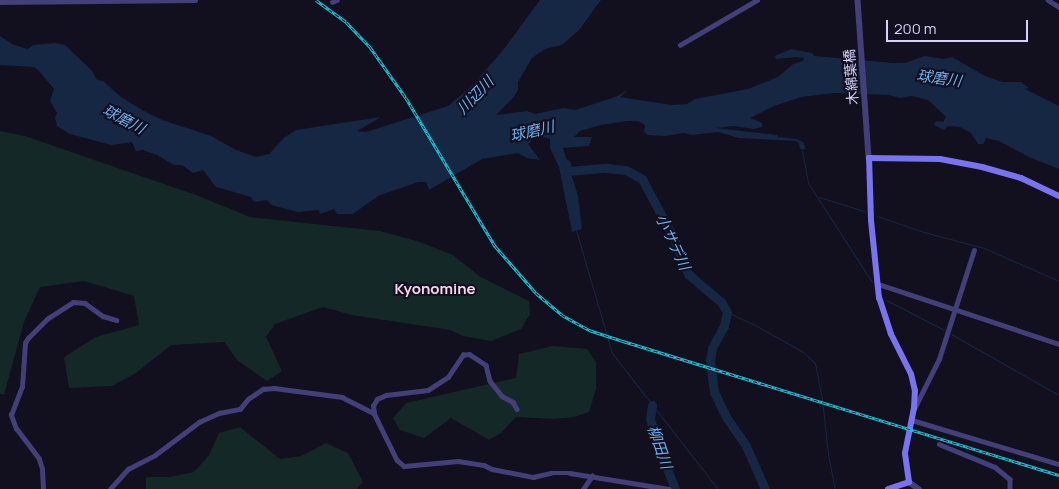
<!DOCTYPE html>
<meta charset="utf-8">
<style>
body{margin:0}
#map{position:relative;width:1059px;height:489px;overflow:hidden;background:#120f1f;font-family:Manrope,"Noto Sans JP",sans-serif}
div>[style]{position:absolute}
.green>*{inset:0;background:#132827}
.water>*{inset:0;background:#152743}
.stream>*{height:1px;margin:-0.5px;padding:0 0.5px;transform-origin:0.5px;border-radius:0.5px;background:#152743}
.river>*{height:9px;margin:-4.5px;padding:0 4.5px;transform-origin:4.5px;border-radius:4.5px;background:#152743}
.minor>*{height:4.5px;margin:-2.25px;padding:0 2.25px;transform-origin:2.25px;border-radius:2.25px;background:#423f79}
.tertiary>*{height:5.5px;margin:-2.75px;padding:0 2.75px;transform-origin:2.75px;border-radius:2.75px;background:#423f79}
.secondary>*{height:6px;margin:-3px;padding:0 3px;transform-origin:3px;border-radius:3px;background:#7874ef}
.rail>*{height:3px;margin-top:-1.5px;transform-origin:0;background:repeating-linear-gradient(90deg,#120f1f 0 4px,#1acade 0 8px);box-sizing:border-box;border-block:1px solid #1acade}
span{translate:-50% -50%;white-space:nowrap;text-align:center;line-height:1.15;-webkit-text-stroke:4px #120f1f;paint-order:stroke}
.street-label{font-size:14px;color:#d7d2fa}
.water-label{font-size:15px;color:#6cb1ee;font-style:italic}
.neighbourhood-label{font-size:15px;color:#fad4ec;font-weight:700}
.scale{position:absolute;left:886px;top:20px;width:142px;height:22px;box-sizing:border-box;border:2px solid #d7d2fa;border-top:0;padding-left:6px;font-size:15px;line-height:18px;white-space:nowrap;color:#d7d2fa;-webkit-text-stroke:4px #120f1f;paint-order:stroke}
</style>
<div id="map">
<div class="green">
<i style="clip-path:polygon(0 131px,25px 136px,196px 195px,250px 217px,380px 231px,417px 241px,453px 255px,479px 276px,529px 301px,530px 314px,521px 329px,491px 341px,463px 336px,450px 330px,352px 315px,323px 307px,275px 324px,266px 337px,282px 371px,267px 381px,237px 360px,224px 342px,171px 345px,136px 373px,112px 386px,69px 388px,64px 357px,96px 337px,139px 325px,134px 296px,84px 281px,40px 287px,24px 322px,4px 395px,0 394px)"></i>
<i style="clip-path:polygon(553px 346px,587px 349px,596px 362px,596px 389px,589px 412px,574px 417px,554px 419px,516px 417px,501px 433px,489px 440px,451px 418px,424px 438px,400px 430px,393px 418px,406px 403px,516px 378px,519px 354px)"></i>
<i style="clip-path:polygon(240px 427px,280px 459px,301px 456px,326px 443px,348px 453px,363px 482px,357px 489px,146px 489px,146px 477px,170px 477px,194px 472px,209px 455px,219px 433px)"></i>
</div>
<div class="water">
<i style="clip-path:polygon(540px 0,601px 0,579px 30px,562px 45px,545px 49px,532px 58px,518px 82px,518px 90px,513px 98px,496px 115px,527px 111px,535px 114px,564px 108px,575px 110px,615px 97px,628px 90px,620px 97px,671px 105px,687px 104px,695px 99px,748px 89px,778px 77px,793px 64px,803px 61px,804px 58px,797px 57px,776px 59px,775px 56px,791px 49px,812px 53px,814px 56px,893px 63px,905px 63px,925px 56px,943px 59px,952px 57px,985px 76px,1003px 82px,1021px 82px,1029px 88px,1025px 89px,1059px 106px,1059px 169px,1029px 157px,999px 141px,986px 138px,983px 144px,978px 144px,971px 133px,960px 127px,948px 126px,944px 130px,934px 125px,936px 121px,943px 122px,946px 117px,928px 100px,912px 96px,900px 98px,889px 95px,834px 93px,801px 97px,774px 106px,750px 118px,762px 123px,762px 127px,753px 129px,734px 126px,716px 128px,777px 135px,778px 137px,796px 139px,803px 142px,806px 149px,800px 149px,799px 143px,796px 141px,739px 138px,718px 132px,692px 135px,684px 133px,664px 136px,648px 135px,644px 132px,645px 125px,638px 121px,627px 121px,601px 125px,580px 131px,574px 137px,592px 137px,589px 146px,563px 148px,578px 196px,580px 212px,582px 229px,572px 232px,559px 167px,550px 148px,550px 139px,537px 135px,530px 138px,531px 142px,528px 144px,540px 160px,527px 158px,518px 153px,482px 159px,429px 190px,426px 182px,418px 182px,378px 196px,353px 214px,337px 214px,334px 209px,320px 214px,319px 210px,298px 212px,271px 205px,267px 200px,254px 202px,251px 197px,216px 187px,203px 170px,193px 173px,182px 165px,174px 165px,157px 155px,143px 150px,136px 151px,132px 142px,111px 145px,70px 134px,57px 126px,55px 118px,57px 113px,50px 101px,54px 89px,39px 71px,34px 67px,0 65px,0 36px,14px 45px,28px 49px,33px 45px,55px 43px,65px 45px,92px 71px,97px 80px,103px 81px,121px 97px,144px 111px,162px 120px,211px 136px,236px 150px,256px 157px,269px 154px,285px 137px,296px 130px,381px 117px,357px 131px,366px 132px,448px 106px,472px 86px,504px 49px)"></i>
</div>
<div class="stream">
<i style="left:802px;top:149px;width:35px;rotate:80deg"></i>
<i style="left:808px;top:183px;width:118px;rotate:57.1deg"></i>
<i style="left:819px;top:197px;width:47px;rotate:17.3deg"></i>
<i style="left:877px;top:216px;width:50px;rotate:18.8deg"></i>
<i style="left:924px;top:232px;width:62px;rotate:14.9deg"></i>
<i style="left:984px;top:248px;width:82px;rotate:23.7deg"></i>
<i style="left:576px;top:230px;width:128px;rotate:73.7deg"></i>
<i style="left:612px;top:353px;width:172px;rotate:52.1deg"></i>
<i style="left:886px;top:300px;width:65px;rotate:27.3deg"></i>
<i style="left:727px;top:312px;width:29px;rotate:25deg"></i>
<i style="left:753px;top:324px;width:57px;rotate:29.2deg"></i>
<i style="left:803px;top:352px;width:16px;rotate:43deg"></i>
<i style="left:815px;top:363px;width:37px;rotate:79deg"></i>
<i style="left:822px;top:399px;width:55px;rotate:83.8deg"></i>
<i style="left:828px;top:454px;width:36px;rotate:79deg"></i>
<i style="left:951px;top:334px;width:124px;rotate:29.5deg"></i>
</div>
<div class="river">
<i style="left:566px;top:164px;width:7px;rotate:74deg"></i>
<i style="left:568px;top:171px;width:38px;rotate:-5deg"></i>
<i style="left:606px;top:168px;width:20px;rotate:6deg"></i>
<i style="left:626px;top:170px;width:18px;rotate:29deg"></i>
<i style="left:642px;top:179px;width:68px;rotate:61.9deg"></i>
<i style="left:674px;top:239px;width:38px;rotate:68deg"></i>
<i style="left:688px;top:274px;width:43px;rotate:40.3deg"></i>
<i style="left:721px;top:302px;width:12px;rotate:59deg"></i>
<i style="left:727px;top:312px;width:14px;rotate:102deg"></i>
<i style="left:724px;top:326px;width:25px;rotate:119deg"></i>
<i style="left:712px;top:348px;width:12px;rotate:99deg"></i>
<i style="left:710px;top:360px;width:32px;rotate:83deg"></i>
<i style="left:714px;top:392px;width:28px;rotate:64deg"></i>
<i style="left:726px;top:417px;width:35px;rotate:55deg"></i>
<i style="left:746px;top:446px;width:47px;rotate:66.2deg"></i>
<i style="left:652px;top:405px;width:14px;rotate:98deg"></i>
<i style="left:650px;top:419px;width:19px;rotate:74deg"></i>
<i style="left:655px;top:437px;width:56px;rotate:69deg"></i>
</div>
<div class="minor">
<i style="left:1048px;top:0;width:13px;rotate:32deg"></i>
<i style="left:0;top:2px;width:195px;rotate:-0.6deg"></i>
<i style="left:332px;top:2px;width:5px;rotate:-22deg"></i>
<i style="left:680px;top:45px;width:89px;rotate:-30.3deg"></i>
<i style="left:878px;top:284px;width:191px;rotate:18.3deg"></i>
<i style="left:915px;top:407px;width:54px;rotate:-63.4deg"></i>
<i style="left:939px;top:359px;width:114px;rotate:-72.2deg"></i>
<i style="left:374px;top:413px;width:7px;rotate:-98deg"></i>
<i style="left:373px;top:406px;width:8px;rotate:-60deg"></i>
<i style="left:377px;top:399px;width:10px;rotate:-24deg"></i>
<i style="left:386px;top:395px;width:42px;rotate:-6.8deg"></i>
<i style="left:428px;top:390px;width:24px;rotate:-33deg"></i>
<i style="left:448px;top:377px;width:27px;rotate:-56deg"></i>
<i style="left:463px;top:355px;width:6px;rotate:-9deg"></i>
<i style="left:469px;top:354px;width:20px;rotate:33deg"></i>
<i style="left:486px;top:365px;width:16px;rotate:76deg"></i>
<i style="left:490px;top:381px;width:19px;rotate:51deg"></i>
<i style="left:502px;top:396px;width:13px;rotate:29deg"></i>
<i style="left:513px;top:402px;width:8px;rotate:60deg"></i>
<i style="left:912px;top:420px;width:153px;rotate:16.7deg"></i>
<i style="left:939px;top:444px;width:61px;rotate:22.3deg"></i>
<i style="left:995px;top:467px;width:19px;rotate:39deg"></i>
<i style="left:1010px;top:479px;width:10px;rotate:90deg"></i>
<i style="left:43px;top:489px;width:20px;rotate:-93deg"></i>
<i style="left:42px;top:469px;width:10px;rotate:-107deg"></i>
<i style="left:39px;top:459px;width:38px;rotate:-127deg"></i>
<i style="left:16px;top:429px;width:15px;rotate:-110deg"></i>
<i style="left:11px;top:415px;width:30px;rotate:-69deg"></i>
<i style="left:22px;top:387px;width:44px;rotate:-86.1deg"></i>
<i style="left:25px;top:343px;width:6px;rotate:-59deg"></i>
<i style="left:28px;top:338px;width:27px;rotate:-45deg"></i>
<i style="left:47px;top:319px;width:31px;rotate:-33deg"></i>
<i style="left:73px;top:302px;width:12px;rotate:5deg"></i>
<i style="left:85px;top:303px;width:22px;rotate:36deg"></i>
<i style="left:103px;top:316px;width:14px;rotate:17deg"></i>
<i style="left:110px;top:489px;width:27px;rotate:-48deg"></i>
<i style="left:128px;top:469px;width:30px;rotate:-27deg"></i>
<i style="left:155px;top:455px;width:55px;rotate:-36.9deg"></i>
<i style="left:199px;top:422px;width:22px;rotate:-24deg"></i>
<i style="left:219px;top:413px;width:21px;rotate:-11deg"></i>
<i style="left:240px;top:409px;width:13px;rotate:-51deg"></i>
<i style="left:248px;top:399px;width:18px;rotate:-34deg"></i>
<i style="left:263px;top:389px;width:11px;rotate:-5deg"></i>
<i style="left:274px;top:388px;width:69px;rotate:7.5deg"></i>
<i style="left:342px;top:397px;width:36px;rotate:27deg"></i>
<i style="left:374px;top:413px;width:52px;rotate:63.9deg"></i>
<i style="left:397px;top:460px;width:9px;rotate:41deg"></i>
<i style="left:404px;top:466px;width:54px;rotate:-5.3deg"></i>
<i style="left:458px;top:461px;width:26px;rotate:9deg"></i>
<i style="left:484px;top:465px;width:9px;rotate:27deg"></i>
<i style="left:492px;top:469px;width:42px;rotate:11deg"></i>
<i style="left:533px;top:477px;width:18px;rotate:-13deg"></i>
<i style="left:551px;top:473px;width:19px"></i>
<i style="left:570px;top:473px;width:100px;rotate:9.2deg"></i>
<i style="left:583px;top:489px;width:16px;rotate:-55deg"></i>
</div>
<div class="tertiary">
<i style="left:858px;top:0;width:158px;rotate:86deg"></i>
<i style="left:909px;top:482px;width:12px;rotate:35deg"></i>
</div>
<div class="secondary">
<i style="left:888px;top:489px;width:22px;rotate:-18deg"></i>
<i style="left:909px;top:482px;width:29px;rotate:-98deg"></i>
<i style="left:905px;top:453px;width:46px;rotate:-78.7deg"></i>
<i style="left:914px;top:408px;width:17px;rotate:-87deg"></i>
<i style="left:915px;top:391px;width:17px;rotate:-103deg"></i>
<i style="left:911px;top:374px;width:45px;rotate:-116.6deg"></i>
<i style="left:891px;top:334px;width:38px;rotate:-108deg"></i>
<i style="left:879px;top:298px;width:78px;rotate:-95.9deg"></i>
<i style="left:871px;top:220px;width:62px;rotate:-91.8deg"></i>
<i style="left:869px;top:158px;width:71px;rotate:0.8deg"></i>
<i style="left:940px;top:159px;width:43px;rotate:10.8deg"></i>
<i style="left:982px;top:167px;width:41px;rotate:15.8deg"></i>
<i style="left:1021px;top:178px;width:42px;rotate:25.3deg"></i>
</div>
<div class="rail">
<i style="left:316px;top:0;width:37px;rotate:36deg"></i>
<i style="left:346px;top:22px;width:35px;rotate:46deg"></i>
<i style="left:370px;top:47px;width:62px;rotate:54.8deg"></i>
<i style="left:406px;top:98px;width:173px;rotate:59deg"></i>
<i style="left:495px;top:246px;width:62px;rotate:48.9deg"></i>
<i style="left:536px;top:293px;width:34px;rotate:40deg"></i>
<i style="left:562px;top:315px;width:31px;rotate:29deg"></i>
<i style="left:589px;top:330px;width:36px;rotate:18deg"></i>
<i style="left:623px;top:341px;width:456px;rotate:17.1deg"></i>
</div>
<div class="street-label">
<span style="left:851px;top:77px;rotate:-94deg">木綿葉橋</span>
</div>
<div class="water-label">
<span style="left:939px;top:78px;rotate:8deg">球磨川</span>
<span style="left:475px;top:95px;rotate:-46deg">川辺川</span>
<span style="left:124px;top:119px;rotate:28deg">球磨川</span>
<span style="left:532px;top:131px;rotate:-13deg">球磨川</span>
<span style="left:673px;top:242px;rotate:65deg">小サデ川</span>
<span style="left:660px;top:447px;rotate:71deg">柳田川</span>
</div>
<div class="neighbourhood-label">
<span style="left:435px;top:289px">Kyonomine</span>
</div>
<div class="scale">200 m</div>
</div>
